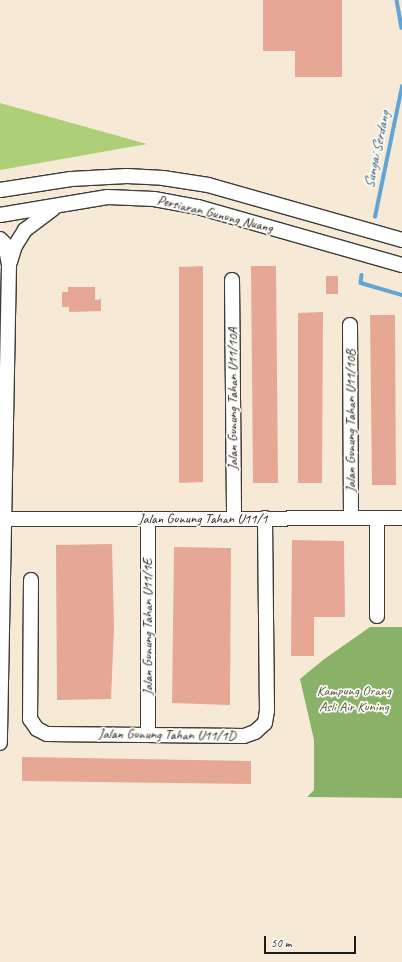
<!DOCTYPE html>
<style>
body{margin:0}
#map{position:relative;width:402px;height:962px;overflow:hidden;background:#f6ead6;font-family:Caveat,sans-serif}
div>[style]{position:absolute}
.green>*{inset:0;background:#accf77}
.forest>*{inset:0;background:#89b268}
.stream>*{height:3.5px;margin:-1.75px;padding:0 1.75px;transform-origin:1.75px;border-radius:1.75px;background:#62a4d6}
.building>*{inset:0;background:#e6a895}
.roads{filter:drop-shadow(1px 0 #3d3b38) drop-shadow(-1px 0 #3d3b38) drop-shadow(0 1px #3d3b38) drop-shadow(0 -1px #3d3b38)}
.minor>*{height:14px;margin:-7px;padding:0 7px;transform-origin:7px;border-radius:7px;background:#fff}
span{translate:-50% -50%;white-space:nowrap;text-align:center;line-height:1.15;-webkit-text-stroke:3.5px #fdfcf7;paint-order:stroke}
.street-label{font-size:14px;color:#1c1c1c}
.park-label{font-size:14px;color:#4e5b3c}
.water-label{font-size:15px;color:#3c5970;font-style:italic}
.scale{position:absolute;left:264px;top:936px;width:92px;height:18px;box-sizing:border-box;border:2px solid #1c1c1c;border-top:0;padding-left:5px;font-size:12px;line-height:14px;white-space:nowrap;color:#1c1c1c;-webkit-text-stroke:3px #fdfcf7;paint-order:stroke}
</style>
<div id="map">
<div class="green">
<i style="clip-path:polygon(0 103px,147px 144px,0 170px)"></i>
</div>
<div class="forest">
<i style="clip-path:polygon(370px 627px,402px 627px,402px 798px,307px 797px,314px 790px,314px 740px,300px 679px,323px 660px)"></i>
</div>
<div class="stream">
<i style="left:397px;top:0;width:28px;rotate:80deg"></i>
<i style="left:375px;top:217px;width:133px;rotate:-78.3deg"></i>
<i style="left:362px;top:275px;width:8px;rotate:97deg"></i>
<i style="left:361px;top:283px;width:43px;rotate:16.3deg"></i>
</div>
<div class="building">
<i style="clip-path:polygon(263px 0,342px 0,342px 77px,295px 77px,295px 51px,263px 51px)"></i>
<i style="clip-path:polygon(203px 266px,203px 482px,179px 483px,179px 267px)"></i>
<i style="clip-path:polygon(251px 266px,276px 266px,278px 483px,253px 483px)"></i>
<i style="clip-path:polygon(326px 276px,338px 276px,338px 294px,326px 294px)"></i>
<i style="clip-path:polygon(68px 287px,95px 287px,95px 300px,101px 299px,101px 311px,69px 312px,69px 307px,62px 307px,62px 292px,68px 292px)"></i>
<i style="clip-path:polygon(323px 312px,322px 483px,298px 483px,298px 313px)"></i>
<i style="clip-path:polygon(370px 315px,395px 315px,396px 485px,372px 485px)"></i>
<i style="clip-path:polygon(292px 540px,344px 541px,345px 617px,314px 617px,314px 656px,291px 656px)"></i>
<i style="clip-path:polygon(112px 544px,114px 628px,111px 699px,57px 700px,56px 545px)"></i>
<i style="clip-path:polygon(174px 547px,231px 548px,230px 705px,172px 703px)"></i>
<i style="clip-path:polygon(22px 757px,251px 761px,251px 784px,22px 781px)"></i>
</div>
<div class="roads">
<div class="minor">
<i style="left:0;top:190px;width:72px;rotate:-8.8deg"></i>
<i style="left:71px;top:179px;width:56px;rotate:-3.1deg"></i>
<i style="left:127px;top:176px;width:36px;rotate:3deg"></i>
<i style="left:163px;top:178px;width:46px;rotate:8.8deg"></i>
<i style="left:208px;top:185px;width:202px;rotate:15.8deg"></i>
<i style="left:0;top:215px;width:109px;rotate:-9.5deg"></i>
<i style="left:108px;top:197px;width:46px;rotate:2.5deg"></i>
<i style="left:154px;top:199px;width:45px;rotate:10.3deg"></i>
<i style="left:198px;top:207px;width:212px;rotate:15.9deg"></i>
<i style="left:0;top:239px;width:7px;rotate:45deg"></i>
<i style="left:5px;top:244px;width:21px;rotate:79deg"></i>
<i style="left:9px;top:265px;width:478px;rotate:91.1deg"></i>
<i style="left:10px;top:262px;width:17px;rotate:-73deg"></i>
<i style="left:15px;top:246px;width:19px;rotate:-58deg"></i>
<i style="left:25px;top:230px;width:35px;rotate:-37deg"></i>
<i style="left:232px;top:280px;width:238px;rotate:89.5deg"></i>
<i style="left:350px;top:325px;width:193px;rotate:89.7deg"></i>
<i style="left:377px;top:518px;width:98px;rotate:90deg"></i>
<i style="left:4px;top:519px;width:398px;rotate:-0.1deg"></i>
<i style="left:148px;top:519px;width:216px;rotate:90deg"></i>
<i style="left:31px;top:580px;width:139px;rotate:90.4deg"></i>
<i style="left:30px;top:719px;width:12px;rotate:55deg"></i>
<i style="left:37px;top:729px;width:11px;rotate:27deg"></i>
<i style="left:47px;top:734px;width:197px;rotate:0.6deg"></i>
<i style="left:244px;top:736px;width:12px;rotate:-20deg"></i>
<i style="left:255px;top:732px;width:13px;rotate:-42deg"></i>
<i style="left:265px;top:723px;width:12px;rotate:-81deg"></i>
<i style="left:267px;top:711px;width:193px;rotate:-90.6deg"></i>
</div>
</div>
<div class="street-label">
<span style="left:215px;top:214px;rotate:14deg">Persiaran Gunung Nuang</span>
<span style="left:233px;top:399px;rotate:-90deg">Jalan Gunung Tahan U11/10A</span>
<span style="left:351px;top:421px;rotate:-90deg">Jalan Gunung Tahan U11/10B</span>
<span style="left:203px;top:519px">Jalan Gunung Tahan U11/1</span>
<span style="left:148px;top:627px;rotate:-90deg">Jalan Gunung Tahan U11/1E</span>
<span style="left:167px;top:735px;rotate:1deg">Jalan Gunung Tahan U11/1D</span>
</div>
<div class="park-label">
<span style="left:354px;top:699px">Kampung Orang<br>Asli Air Kuning</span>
</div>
<div class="water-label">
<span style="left:377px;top:150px;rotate:-78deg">Sungai Serdang</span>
</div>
<div class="scale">50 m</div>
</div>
